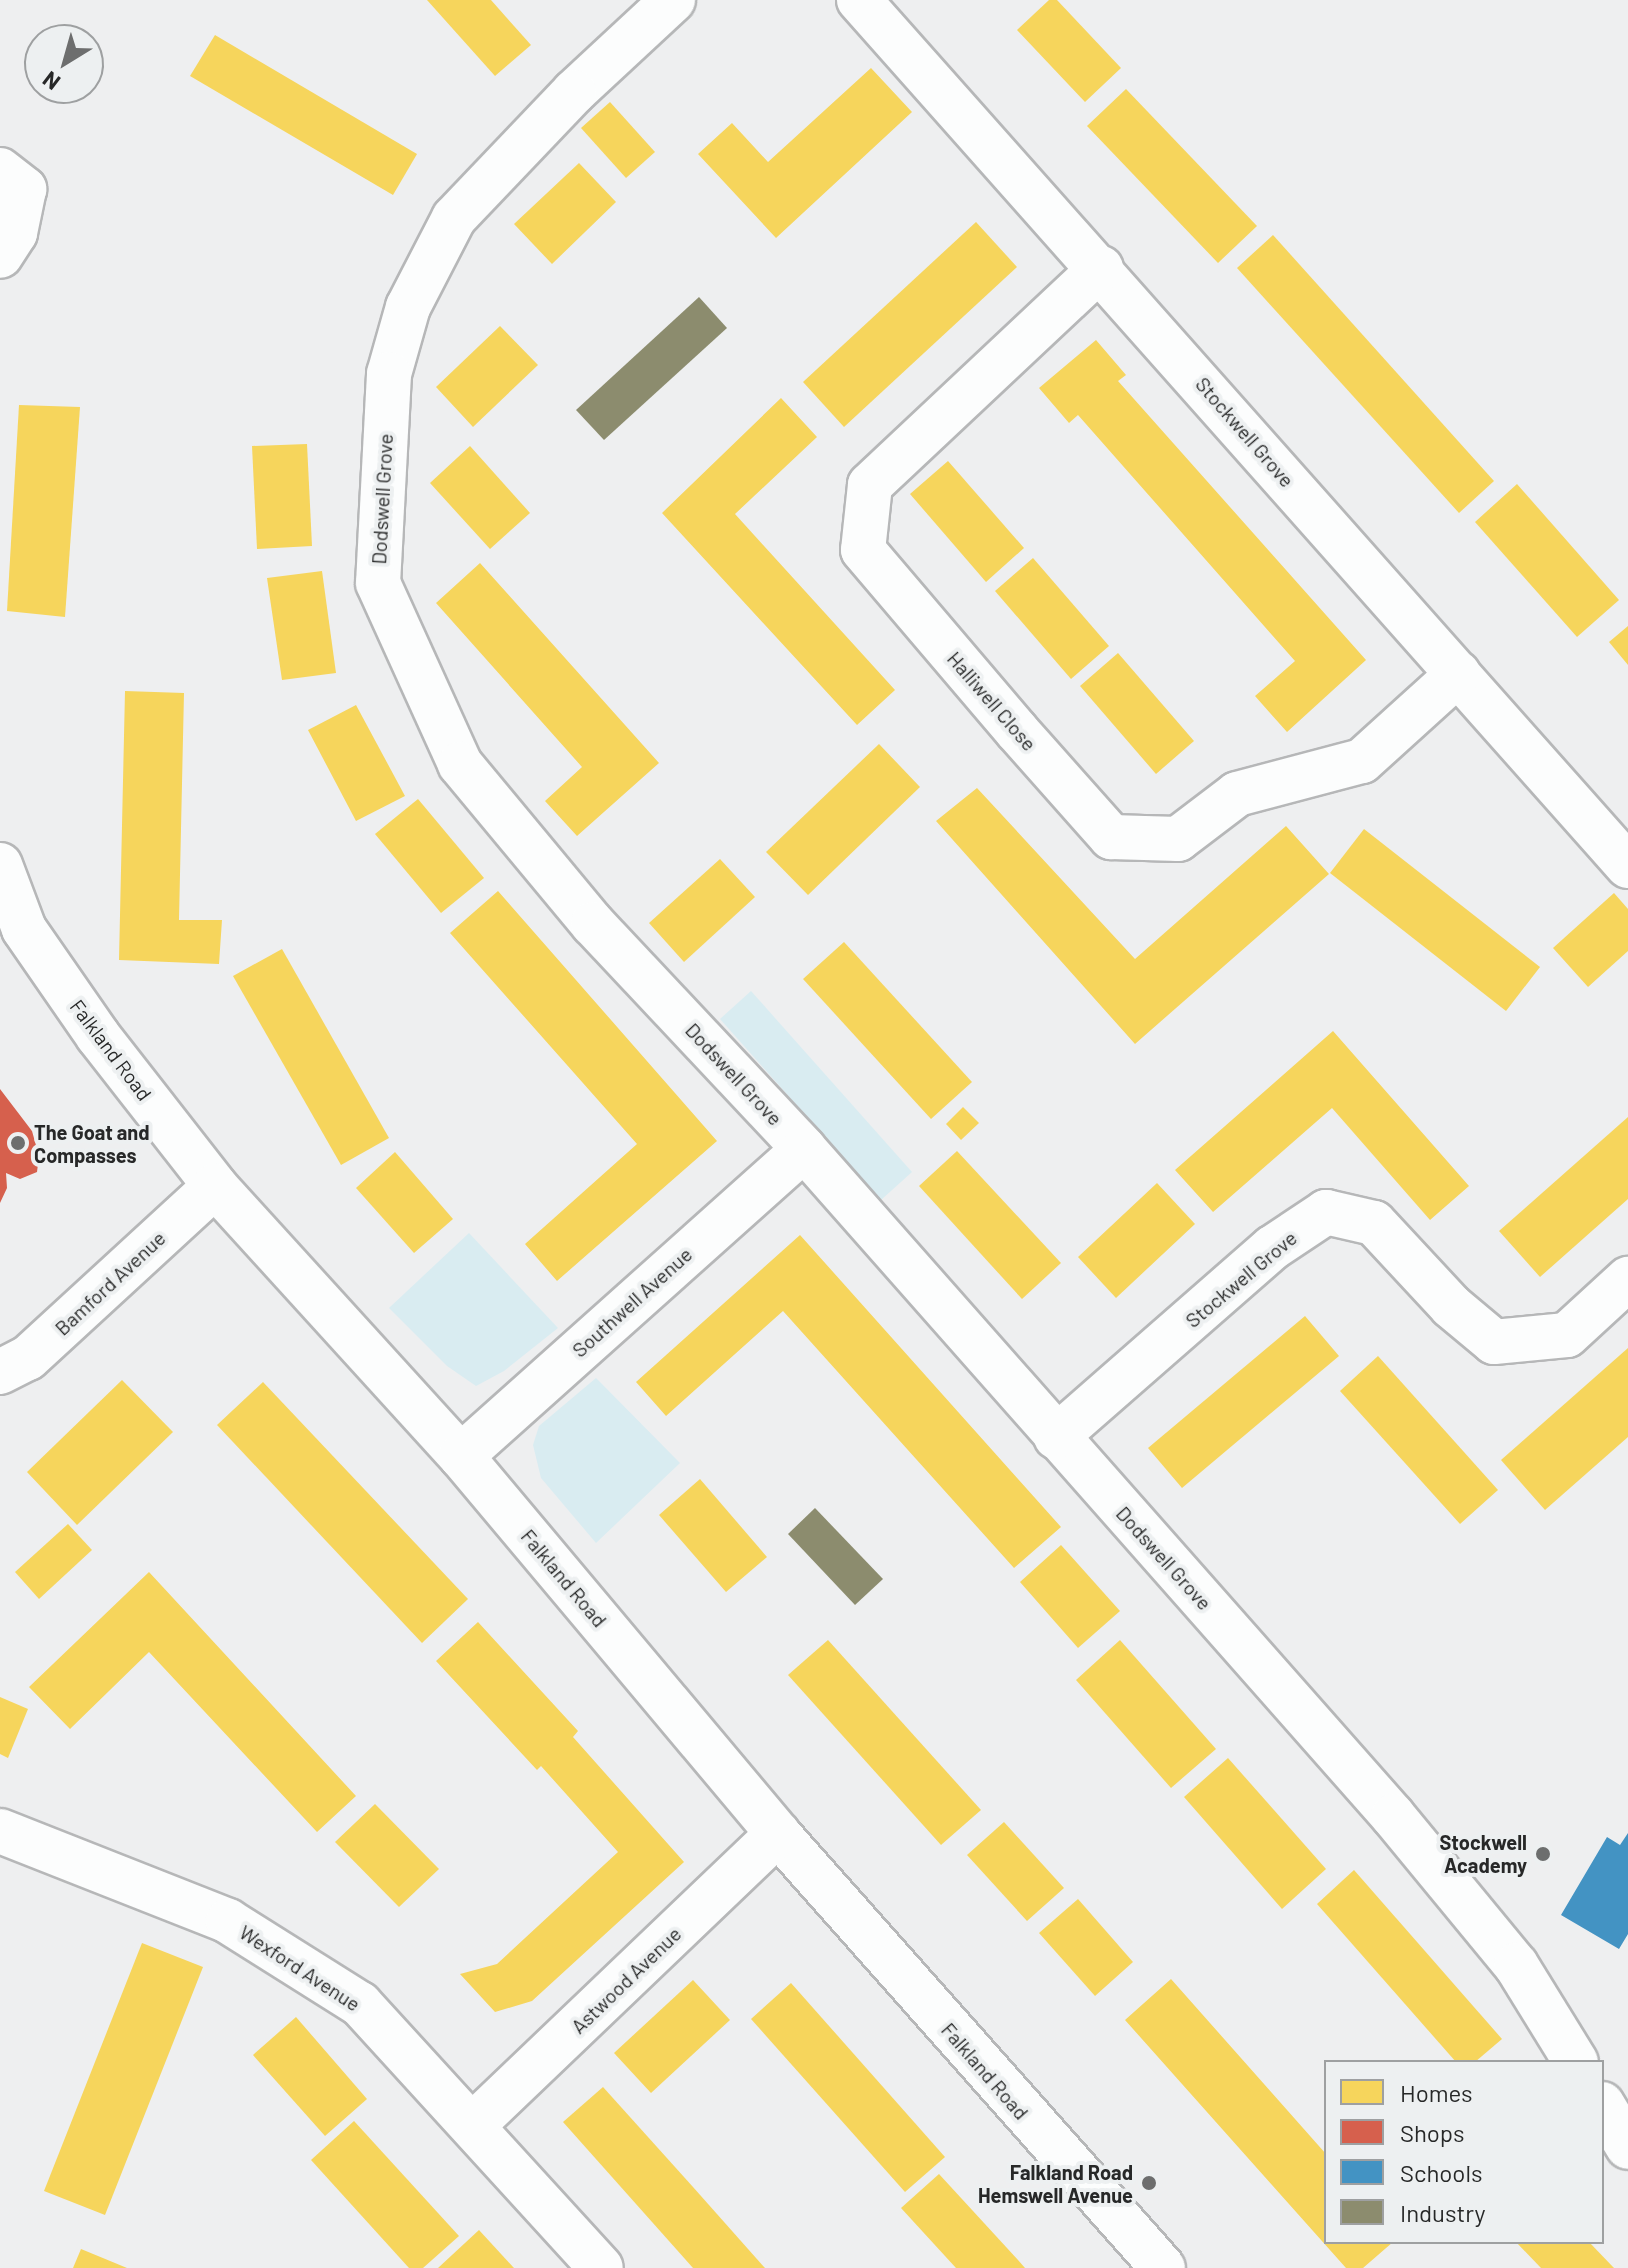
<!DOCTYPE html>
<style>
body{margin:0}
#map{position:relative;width:1628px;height:2268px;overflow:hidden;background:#eeeff0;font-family:Barlow,sans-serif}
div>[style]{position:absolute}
.green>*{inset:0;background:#d9ecf1}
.homes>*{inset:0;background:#f6d55c}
.shops>*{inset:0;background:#d6604d}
.schools>*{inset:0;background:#4393c3}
.industry>*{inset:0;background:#8c8c6e}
.roads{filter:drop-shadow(2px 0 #b6b7b8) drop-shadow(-2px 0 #b6b7b8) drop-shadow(0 2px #b6b7b8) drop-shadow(0 -2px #b6b7b8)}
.minor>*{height:44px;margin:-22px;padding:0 22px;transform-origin:22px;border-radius:22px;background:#fcfdfd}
.dots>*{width:22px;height:22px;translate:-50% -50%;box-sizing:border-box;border:4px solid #edf0f1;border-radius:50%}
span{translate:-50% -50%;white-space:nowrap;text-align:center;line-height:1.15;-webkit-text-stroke:8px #edf0f1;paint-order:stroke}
.street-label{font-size:20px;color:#272828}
.poi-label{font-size:20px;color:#272828;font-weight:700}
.left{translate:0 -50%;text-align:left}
.right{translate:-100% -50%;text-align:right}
.legend{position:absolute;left:1324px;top:2060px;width:280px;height:184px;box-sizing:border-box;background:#edf0f1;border:2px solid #9ea0a1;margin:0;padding:10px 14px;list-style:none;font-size:24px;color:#272828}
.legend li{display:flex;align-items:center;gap:16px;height:40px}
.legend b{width:40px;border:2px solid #9ea0a1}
.north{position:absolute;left:24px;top:24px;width:80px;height:80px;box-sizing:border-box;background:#edf0f1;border:2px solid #9ea0a1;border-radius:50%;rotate:217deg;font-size:22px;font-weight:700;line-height:32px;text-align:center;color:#272828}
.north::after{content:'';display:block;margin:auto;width:28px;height:36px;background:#6d6e6e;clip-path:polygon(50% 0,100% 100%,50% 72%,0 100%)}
</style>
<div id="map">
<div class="green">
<i style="clip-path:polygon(751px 991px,912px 1172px,881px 1200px,720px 1019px)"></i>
<i style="clip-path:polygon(469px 1233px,558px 1328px,504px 1371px,476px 1386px,447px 1366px,389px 1308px)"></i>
<i style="clip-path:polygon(596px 1378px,680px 1463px,596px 1543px,541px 1478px,533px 1445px,539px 1426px)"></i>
</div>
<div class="homes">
<i style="clip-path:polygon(427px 0,491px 0,531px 45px,495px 76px)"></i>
<i style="clip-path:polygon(1049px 0,1057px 0,1121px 68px,1085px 102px,1017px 30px)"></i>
<i style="clip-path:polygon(215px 35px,417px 154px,393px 195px,190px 76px)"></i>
<i style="clip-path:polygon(871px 68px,912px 112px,776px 238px,698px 154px,732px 123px,768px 162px)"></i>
<i style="clip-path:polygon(1126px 89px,1257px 226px,1218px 263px,1087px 126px)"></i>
<i style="clip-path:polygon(610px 102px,655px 152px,626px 178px,581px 128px)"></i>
<i style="clip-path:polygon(579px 163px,616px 202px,552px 264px,514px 224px)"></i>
<i style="clip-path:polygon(976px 222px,1017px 267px,844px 427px,803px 382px)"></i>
<i style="clip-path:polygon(1273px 235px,1494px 481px,1459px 513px,1237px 268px)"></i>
<i style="clip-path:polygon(500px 326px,538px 365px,473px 427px,436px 387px)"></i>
<i style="clip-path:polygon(1096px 340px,1126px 375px,1118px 381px,1366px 660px,1287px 732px,1255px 696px,1295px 661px,1078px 415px,1069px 423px,1039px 388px)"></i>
<i style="clip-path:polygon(781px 398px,817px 437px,735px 514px,895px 690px,857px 725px,662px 513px)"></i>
<i style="clip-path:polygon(19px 405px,80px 407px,65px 617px,7px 611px)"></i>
<i style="clip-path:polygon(307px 444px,312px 546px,257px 549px,252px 446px)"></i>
<i style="clip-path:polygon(470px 446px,530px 513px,490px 549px,430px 483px)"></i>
<i style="clip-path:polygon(948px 461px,1024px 548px,986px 582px,910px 494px)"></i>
<i style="clip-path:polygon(1517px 484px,1619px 600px,1577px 637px,1475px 522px)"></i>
<i style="clip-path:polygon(1033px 558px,1109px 646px,1071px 679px,995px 591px)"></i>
<i style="clip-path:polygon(480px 563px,659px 763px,577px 836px,545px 801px,582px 767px,436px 603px)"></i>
<i style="clip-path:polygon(322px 571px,336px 673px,282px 680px,267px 578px)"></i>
<i style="clip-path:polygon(1628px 626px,1628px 665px,1609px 642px)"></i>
<i style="clip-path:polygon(1118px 653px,1194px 741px,1156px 774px,1080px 686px)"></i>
<i style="clip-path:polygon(125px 691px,184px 693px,179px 920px,222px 920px,219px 964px,119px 960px)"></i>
<i style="clip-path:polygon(356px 705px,405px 796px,356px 821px,308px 730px)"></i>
<i style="clip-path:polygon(879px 744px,920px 787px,808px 895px,766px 852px)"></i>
<i style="clip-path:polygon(977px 788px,1135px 959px,1286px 826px,1329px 874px,1135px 1044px,936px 821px)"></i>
<i style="clip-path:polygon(418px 799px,484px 878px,441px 913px,375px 834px)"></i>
<i style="clip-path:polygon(1364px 829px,1540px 967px,1506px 1011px,1330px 873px)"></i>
<i style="clip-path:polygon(720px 859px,755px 897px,684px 962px,649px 923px)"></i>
<i style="clip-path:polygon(498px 891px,717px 1141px,557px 1281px,525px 1244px,637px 1144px,450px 933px)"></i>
<i style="clip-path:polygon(1614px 893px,1628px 909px,1628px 951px,1588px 987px,1553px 948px)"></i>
<i style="clip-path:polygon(844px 942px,972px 1082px,931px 1119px,803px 979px)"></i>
<i style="clip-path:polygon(282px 949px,389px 1138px,341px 1165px,233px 976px)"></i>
<i style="clip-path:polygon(1333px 1031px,1469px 1186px,1430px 1220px,1332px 1108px,1213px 1212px,1175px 1170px)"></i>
<i style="clip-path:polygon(963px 1107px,979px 1123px,961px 1140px,946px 1124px)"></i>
<i style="clip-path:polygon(1628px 1117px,1628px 1199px,1540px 1277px,1499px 1231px)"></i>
<i style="clip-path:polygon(957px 1151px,1061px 1263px,1022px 1299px,919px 1186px)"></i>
<i style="clip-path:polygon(395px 1152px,453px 1219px,414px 1253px,356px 1188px)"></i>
<i style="clip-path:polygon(1157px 1183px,1195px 1224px,1116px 1298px,1078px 1257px)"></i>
<i style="clip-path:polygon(800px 1235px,1061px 1527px,1014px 1568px,783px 1311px,666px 1416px,636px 1382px)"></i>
<i style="clip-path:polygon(1305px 1316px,1339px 1356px,1182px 1488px,1148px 1448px)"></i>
<i style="clip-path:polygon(1628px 1348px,1628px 1437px,1545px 1510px,1501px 1460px)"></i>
<i style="clip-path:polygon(1378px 1356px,1498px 1490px,1460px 1524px,1340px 1391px)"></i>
<i style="clip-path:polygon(122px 1380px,173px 1432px,77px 1525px,27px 1472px)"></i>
<i style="clip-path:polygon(263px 1382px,468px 1599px,422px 1643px,217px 1425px)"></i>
<i style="clip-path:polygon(700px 1479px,767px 1557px,726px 1592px,659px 1515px)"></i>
<i style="clip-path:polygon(68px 1524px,92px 1550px,39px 1599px,15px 1572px)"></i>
<i style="clip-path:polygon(1061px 1545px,1120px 1611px,1078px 1648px,1020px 1582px)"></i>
<i style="clip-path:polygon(149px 1572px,356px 1796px,317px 1832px,149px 1652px,70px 1729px,29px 1687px)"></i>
<i style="clip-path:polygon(478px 1622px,578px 1731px,573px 1737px,684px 1862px,532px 2001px,495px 2012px,460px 1974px,497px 1964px,618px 1852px,541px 1766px,537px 1770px,436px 1661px)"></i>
<i style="clip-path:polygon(828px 1640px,981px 1810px,941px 1845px,788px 1675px)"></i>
<i style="clip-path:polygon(1120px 1640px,1216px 1749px,1171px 1788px,1076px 1680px)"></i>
<i style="clip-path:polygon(0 1697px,28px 1709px,8px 1758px,0 1754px)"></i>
<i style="clip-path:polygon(1228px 1758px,1326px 1869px,1282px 1909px,1184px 1797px)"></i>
<i style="clip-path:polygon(375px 1804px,439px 1869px,399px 1907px,335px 1842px)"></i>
<i style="clip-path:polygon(1004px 1822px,1064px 1888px,1027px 1921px,967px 1855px)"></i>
<i style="clip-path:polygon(1354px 1870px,1502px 2039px,1475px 2062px,1456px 2062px,1317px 1904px)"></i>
<i style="clip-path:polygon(1078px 1899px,1133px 1962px,1095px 1996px,1039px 1933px)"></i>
<i style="clip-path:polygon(142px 1943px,203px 1967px,105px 2215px,44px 2191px)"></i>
<i style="clip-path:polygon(1171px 1979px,1326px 2154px,1326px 2242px,1393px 2242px,1363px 2268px,1346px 2268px,1125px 2020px)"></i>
<i style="clip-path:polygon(693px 1980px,730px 2020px,651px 2093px,614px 2053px)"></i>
<i style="clip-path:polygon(791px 1983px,945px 2157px,905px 2192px,751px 2019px)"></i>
<i style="clip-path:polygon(296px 2017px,367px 2099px,325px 2136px,253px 2055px)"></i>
<i style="clip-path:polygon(603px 2087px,693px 2187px,765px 2268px,693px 2268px,563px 2122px)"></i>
<i style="clip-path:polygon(354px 2121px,459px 2236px,423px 2268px,409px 2268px,311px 2160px)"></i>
<i style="clip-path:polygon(939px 2174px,1018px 2260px,1025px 2268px,956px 2268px,901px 2208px)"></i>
<i style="clip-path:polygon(479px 2230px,514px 2268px,438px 2268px)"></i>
<i style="clip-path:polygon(1516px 2242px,1589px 2242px,1614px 2268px,1541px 2268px)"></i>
<i style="clip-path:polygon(81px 2249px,115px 2263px,127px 2268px,73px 2268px)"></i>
</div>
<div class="shops">
<i style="clip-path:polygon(0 1089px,32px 1131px,39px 1156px,37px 1172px,20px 1179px,6px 1173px,7px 1188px,0 1203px)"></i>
</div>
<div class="schools">
<i style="clip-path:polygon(1628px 1833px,1628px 1934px,1619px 1949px,1561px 1915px,1607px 1837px,1620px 1845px)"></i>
</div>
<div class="industry">
<i style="clip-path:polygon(699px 297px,727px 328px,604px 440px,576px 410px)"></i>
<i style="clip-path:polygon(815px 1508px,883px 1579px,855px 1605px,788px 1534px)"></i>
</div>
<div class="roads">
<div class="minor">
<i style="left:673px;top:0;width:135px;rotate:137.1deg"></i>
<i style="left:574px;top:92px;width:174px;rotate:133.6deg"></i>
<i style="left:454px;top:218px;width:100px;rotate:117.3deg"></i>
<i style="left:408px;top:307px;width:70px;rotate:105.8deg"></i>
<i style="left:389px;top:374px;width:209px;rotate:93deg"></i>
<i style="left:378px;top:583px;width:199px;rotate:65.6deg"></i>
<i style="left:460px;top:764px;width:208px;rotate:50.3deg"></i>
<i style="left:593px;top:924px;width:308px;rotate:46.8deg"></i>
<i style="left:804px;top:1149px;width:890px;rotate:48.55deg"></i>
<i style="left:1393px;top:1816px;width:193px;rotate:50.5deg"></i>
<i style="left:1516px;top:1965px;width:114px;rotate:58.3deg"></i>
<i style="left:859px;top:0;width:1158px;rotate:48.4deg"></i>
<i style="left:0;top:170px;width:31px;rotate:38deg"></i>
<i style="left:24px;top:189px;width:45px;rotate:101.6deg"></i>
<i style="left:15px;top:233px;width:27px;rotate:123deg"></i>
<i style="left:1101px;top:268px;width:317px;rotate:136.8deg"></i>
<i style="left:870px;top:485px;width:65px;rotate:96.1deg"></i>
<i style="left:863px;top:550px;width:238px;rotate:49.6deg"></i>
<i style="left:1017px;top:731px;width:142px;rotate:48.4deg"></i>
<i style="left:1111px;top:837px;width:67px;rotate:1.7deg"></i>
<i style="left:1178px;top:839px;width:74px;rotate:-37.3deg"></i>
<i style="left:1237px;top:794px;width:129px;rotate:-14.8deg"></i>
<i style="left:1362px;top:761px;width:130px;rotate:-42.2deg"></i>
<i style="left:0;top:865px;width:68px;rotate:69.4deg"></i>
<i style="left:24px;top:929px;width:130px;rotate:55.3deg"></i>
<i style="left:98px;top:1036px;width:190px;rotate:52deg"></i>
<i style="left:215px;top:1186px;width:365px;rotate:47.7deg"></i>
<i style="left:461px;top:1456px;width:493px;rotate:50deg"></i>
<i style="left:778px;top:1834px;width:580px;rotate:48.42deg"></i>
<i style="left:0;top:1372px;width:31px;rotate:-27deg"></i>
<i style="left:28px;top:1358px;width:254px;rotate:-42.6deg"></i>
<i style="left:1056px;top:1437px;width:287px;rotate:-41.2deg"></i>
<i style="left:1272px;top:1248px;width:65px;rotate:-33.7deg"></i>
<i style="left:1326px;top:1212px;width:49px;rotate:12.9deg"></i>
<i style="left:1374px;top:1223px;width:113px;rotate:47.1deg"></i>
<i style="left:1451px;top:1306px;width:56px;rotate:39.9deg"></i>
<i style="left:1494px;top:1342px;width:73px;rotate:-5.5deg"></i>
<i style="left:1567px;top:1335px;width:83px;rotate:-42.6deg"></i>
<i style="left:461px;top:1456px;width:460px;rotate:-41.8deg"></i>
<i style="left:0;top:1831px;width:245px;rotate:21.5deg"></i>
<i style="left:228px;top:1921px;width:156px;rotate:32.2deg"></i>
<i style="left:360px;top:2004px;width:357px;rotate:47.6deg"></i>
<i style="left:1602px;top:2104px;width:50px;rotate:58.8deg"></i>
<i style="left:473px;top:2125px;width:422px;rotate:-43.7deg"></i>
</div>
</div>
<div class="dots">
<i style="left:18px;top:1143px;background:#6d6e6e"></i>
<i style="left:1543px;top:1854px;background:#6d6e6e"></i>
<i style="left:1149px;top:2183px;background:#6d6e6e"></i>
</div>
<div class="street-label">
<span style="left:1245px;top:432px;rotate:49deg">Stockwell Grove</span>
<span style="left:382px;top:499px;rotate:-87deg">Dodswell Grove</span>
<span style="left:992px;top:701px;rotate:49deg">Halliwell Close</span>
<span style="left:111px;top:1050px;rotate:53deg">Falkland Road</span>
<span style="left:734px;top:1074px;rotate:47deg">Dodswell Grove</span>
<span style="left:1241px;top:1279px;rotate:-40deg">Stockwell Grove</span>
<span style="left:110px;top:1283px;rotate:-43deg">Bamford Avenue</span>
<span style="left:632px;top:1302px;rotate:-42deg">Southwell Avenue</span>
<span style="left:1164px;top:1558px;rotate:48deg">Dodswell Grove</span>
<span style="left:564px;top:1578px;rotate:50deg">Falkland Road</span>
<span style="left:300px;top:1968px;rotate:33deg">Wexford Avenue</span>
<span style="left:626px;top:1980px;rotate:-44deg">Astwood Avenue</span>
<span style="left:985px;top:2071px;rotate:49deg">Falkland Road</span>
</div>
<div class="poi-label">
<span class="left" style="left:34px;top:1144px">The Goat and<br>Compasses</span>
<span class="right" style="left:1527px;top:1854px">Stockwell<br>Academy</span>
<span class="right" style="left:1133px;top:2184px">Falkland Road<br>Hemswell Avenue</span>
</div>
<ul class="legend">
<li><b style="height:22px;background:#f6d55c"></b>Homes</li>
<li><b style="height:22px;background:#d6604d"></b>Shops</li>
<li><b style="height:22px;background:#4393c3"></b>Schools</li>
<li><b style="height:22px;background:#8c8c6e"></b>Industry</li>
</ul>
<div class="north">N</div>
</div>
